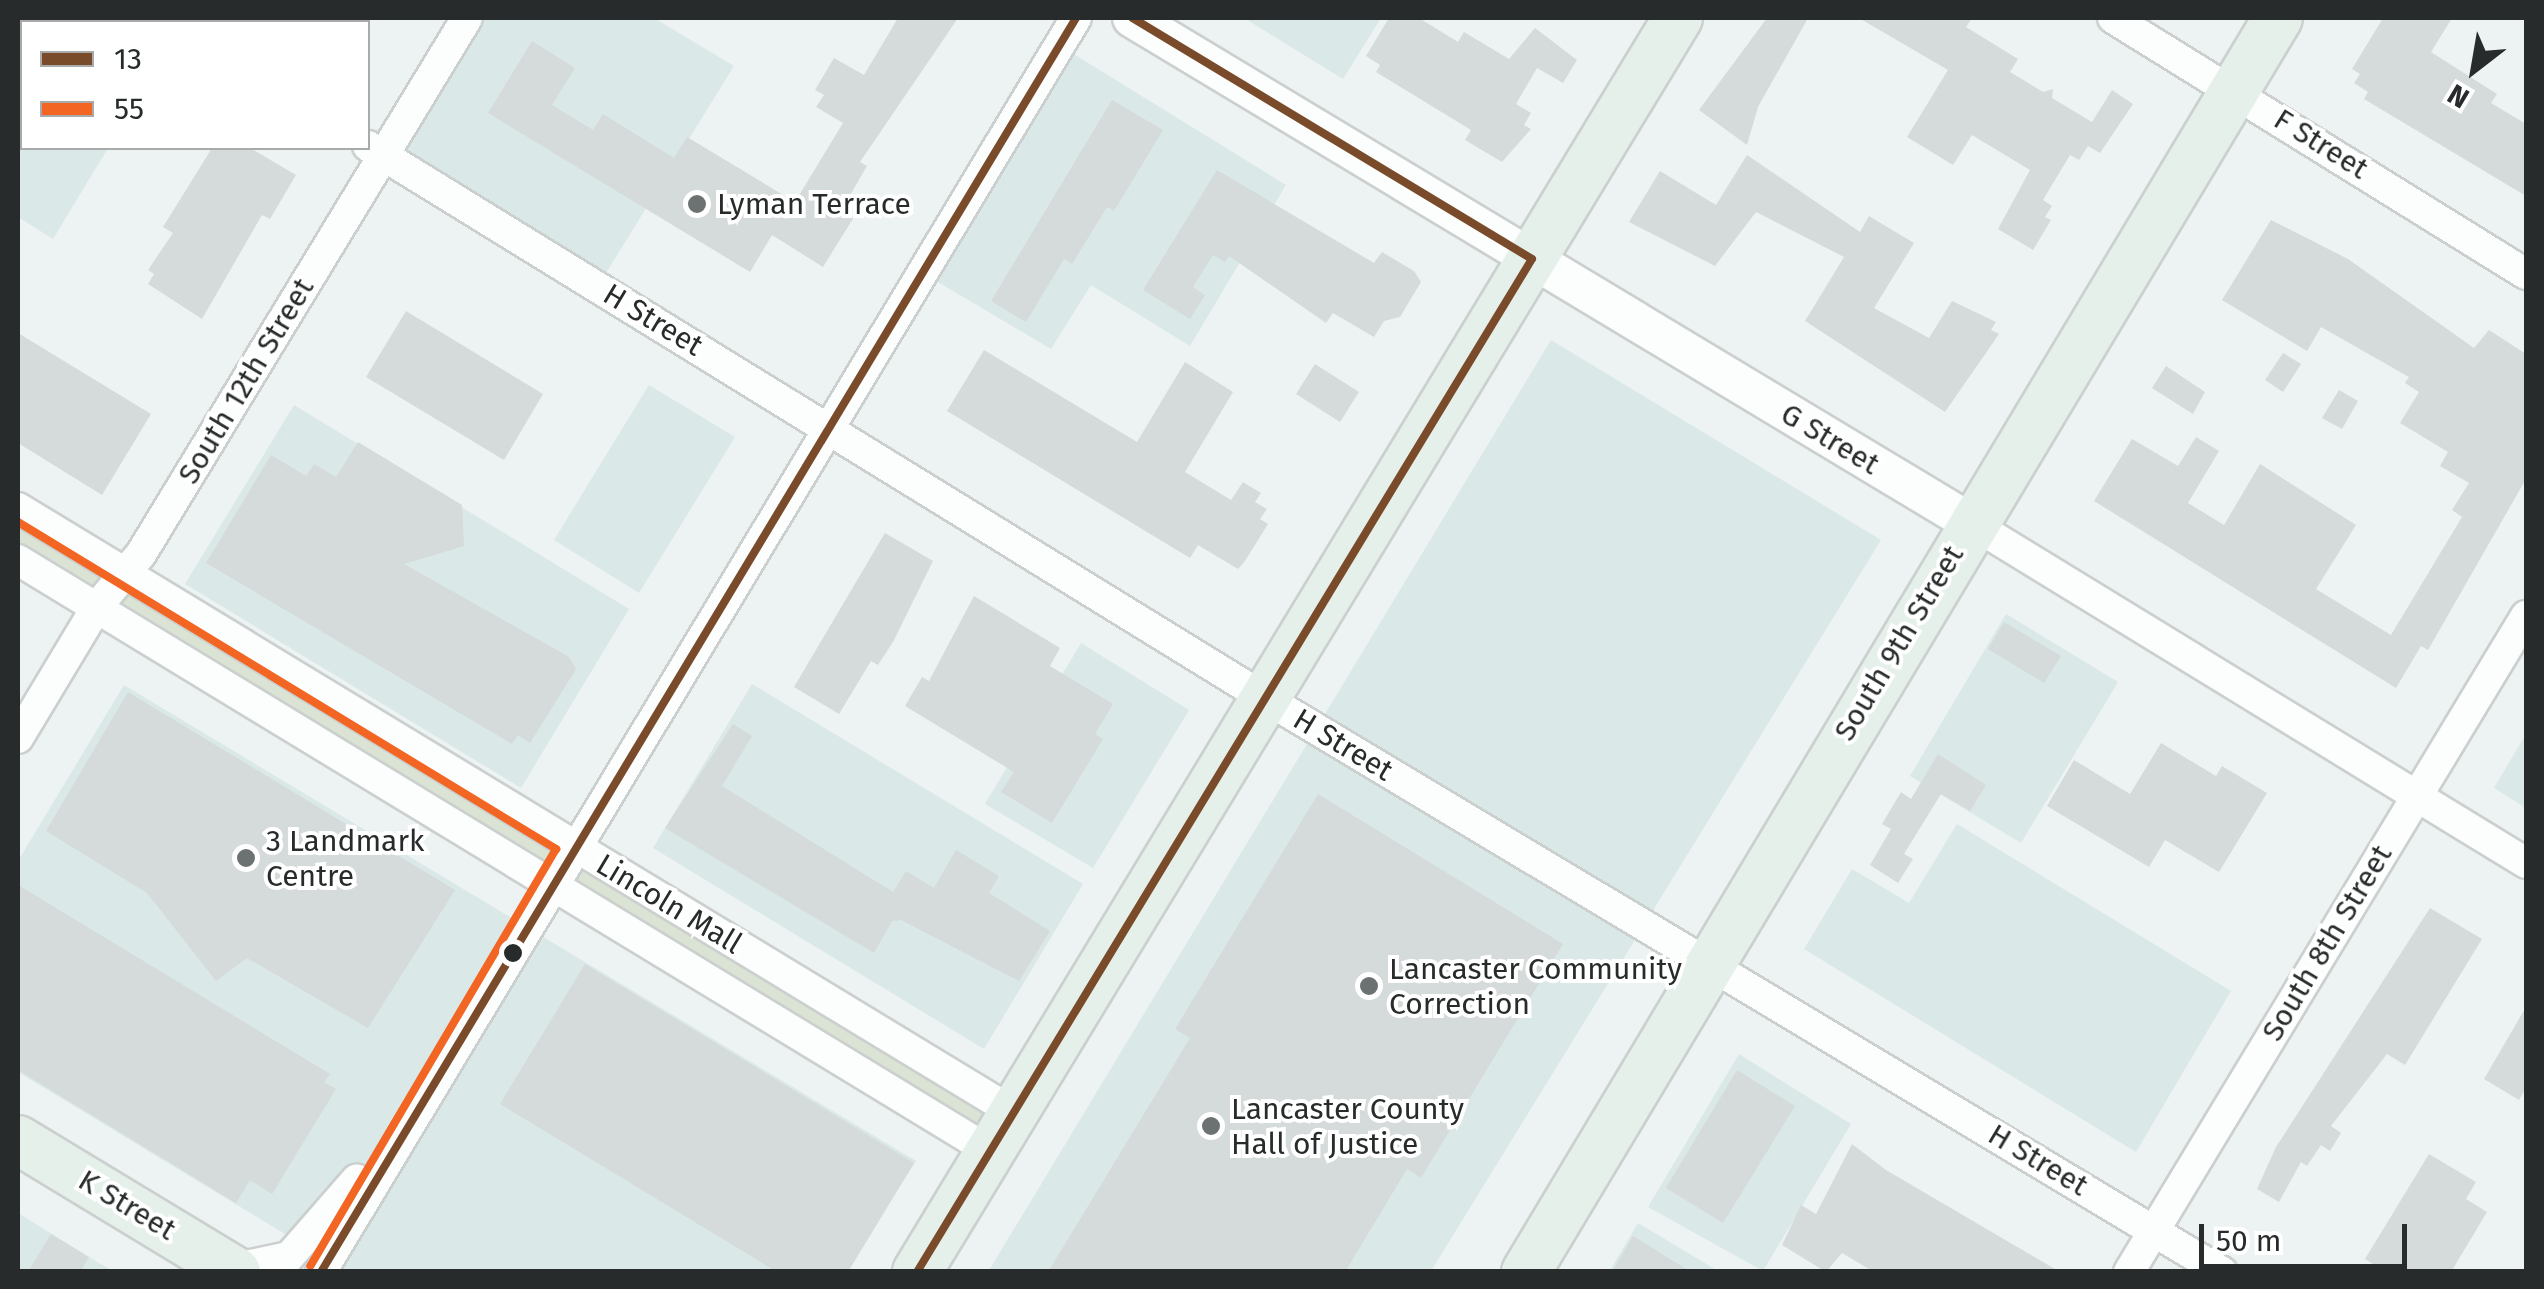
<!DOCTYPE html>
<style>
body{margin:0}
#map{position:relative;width:2544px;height:1289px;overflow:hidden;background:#edf3f3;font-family:"Fira Sans",sans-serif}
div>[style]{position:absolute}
.built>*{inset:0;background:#dae8e7}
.green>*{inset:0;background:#dbe4d4}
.building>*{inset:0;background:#d5dada}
.roads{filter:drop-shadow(2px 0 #cbd0cf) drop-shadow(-2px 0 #cbd0cf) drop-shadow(0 2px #cbd0cf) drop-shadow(0 -2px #cbd0cf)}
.minor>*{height:30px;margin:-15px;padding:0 15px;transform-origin:15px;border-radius:15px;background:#fcfdfd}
.tertiary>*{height:38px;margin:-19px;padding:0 19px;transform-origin:19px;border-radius:19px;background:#fcfdfd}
.primary>*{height:48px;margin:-24px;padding:0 24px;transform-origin:24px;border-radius:24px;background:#e5f0ea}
.bus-1>*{height:8px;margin:-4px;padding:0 4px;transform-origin:4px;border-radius:4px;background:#7a4b2a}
.bus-2>*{height:8px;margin:-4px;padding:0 4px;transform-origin:4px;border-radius:4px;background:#f26522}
.dots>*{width:28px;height:28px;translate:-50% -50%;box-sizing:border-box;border:5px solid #fff;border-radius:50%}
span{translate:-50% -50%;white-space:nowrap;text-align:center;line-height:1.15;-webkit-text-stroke:8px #fff;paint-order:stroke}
.street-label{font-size:30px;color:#272b2b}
.poi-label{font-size:30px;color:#272b2b}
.left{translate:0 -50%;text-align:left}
.frame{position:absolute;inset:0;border:20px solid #272b2b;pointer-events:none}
.legend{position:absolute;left:20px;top:20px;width:350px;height:130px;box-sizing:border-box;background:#fff;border:2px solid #a9aaaa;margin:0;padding:12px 18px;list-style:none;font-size:30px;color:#272b2b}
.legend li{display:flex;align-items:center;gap:20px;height:50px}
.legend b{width:50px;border:2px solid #a9aaaa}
.north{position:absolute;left:2424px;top:20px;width:100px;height:100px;-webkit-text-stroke:8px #fff;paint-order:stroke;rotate:211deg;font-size:28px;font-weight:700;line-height:40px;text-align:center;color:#272b2b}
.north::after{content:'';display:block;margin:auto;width:35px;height:45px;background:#272b2b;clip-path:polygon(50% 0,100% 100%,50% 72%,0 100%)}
.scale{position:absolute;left:2199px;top:1224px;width:208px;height:45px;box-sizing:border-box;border:5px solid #272b2b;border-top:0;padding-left:12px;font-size:30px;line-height:35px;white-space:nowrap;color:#272b2b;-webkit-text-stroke:8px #fff;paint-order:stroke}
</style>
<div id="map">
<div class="built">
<i style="clip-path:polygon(18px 18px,54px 22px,22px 22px,22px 148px,108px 148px,53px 239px,18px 217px)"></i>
<i style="clip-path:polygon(467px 18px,654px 18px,734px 66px,598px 286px,383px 156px)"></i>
<i style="clip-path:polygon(1244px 18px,1381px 18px,1343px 79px)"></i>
<i style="clip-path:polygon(1059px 45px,1286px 185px,1190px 346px,1091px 285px,1051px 349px,921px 272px)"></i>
<i style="clip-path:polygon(1551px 340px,1881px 540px,1431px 1271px,988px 1272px)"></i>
<i style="clip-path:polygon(649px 385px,735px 437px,639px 593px,554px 540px)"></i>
<i style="clip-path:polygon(294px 405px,629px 609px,521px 788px,185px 584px)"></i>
<i style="clip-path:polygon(2006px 614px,2118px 682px,2021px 843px,1910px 776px)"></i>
<i style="clip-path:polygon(1081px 643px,1189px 710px,1093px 868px,985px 804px)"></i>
<i style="clip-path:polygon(752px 684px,1083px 884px,984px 1049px,653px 848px)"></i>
<i style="clip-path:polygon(124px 685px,916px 1161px,847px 1271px,346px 1271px,18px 1072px,18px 861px)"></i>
<i style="clip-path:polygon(2526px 734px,2526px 808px,2494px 788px)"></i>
<i style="clip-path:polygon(1957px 824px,2231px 991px,2136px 1152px,1804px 949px,1852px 869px,1909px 903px)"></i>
<i style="clip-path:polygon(1739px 1054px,1851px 1124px,1763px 1271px,1648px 1207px)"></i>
<i style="clip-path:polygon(18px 1213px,94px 1260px,113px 1271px,18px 1271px)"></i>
<i style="clip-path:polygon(1638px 1223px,1718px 1271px,1609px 1272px)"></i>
</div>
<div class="green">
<i style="clip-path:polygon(18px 508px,1013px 1112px,990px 1151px,18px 561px)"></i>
</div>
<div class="building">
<i style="clip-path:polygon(898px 18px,958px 18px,860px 162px,867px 166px,842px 209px,854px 217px,823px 267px,772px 235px,750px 272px,488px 113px,532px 41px,575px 68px,552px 105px,593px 130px,603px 114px,674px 158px,687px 137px,795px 202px,843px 123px,816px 107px,824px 95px,815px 90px,834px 58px,864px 75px)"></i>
<i style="clip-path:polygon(1389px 18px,1419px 18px,1458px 42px,1464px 32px,1509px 59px,1535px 28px,1577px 60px,1563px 83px,1537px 68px,1516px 104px,1531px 113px,1524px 125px,1531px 129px,1502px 162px,1465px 140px,1471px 130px,1376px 72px,1380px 65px,1366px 56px)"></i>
<i style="clip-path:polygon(1767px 18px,1808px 18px,1758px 107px,1747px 145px,1699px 110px)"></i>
<i style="clip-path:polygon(1859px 18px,1972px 18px,1966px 27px,2018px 59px,2010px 72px,2043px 92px,2053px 89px,2052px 98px,2092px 122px,2112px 90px,2133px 104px,2100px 153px,2088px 146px,2079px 160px,2070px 155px,2043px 200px,2052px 206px,2045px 217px,2051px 220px,2033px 250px,1998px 229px,2030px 170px,1972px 135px,1953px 165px,1907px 137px,1948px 70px)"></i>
<i style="clip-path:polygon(2383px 18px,2452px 18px,2431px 52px,2497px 94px,2491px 103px,2526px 124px,2526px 196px,2364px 99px,2368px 92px,2354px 83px,2360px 74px,2352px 69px)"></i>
<i style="clip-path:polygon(1112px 100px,1163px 130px,1114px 211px,1107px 207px,1072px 264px,1064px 259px,1026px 322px,991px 301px)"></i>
<i style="clip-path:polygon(212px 148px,250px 148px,296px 175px,270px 219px,262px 215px,202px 319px,148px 284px,154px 274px,148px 270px,173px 233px,163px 227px)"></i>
<i style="clip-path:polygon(1747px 155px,1860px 232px,1869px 216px,1914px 243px,1874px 308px,1929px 338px,1952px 301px,1996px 322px,1991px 330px,1999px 334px,1945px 412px,1805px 321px,1844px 257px,1756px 212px,1715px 266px,1629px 222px,1660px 171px,1716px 205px)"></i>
<i style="clip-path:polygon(1217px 170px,1374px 263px,1382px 252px,1414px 271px,1421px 282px,1400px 317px,1384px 321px,1374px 337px,1333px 313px,1326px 323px,1229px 256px,1225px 262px,1213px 255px,1193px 287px,1205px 295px,1190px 319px,1143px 290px)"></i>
<i style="clip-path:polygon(2271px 220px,2348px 259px,2474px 348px,2489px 330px,2526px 354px,2526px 479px,2428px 650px,2421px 646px,2396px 688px,2094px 501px,2132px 439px,2178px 466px,2196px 437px,2219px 451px,2188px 503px,2224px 525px,2260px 464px,2356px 525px,2316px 589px,2391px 635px,2462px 517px,2452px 510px,2469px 483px,2440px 466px,2448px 452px,2400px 423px,2419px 392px,2405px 383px,2409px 377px,2321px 327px,2307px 351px,2222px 300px)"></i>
<i style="clip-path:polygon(406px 311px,543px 394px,504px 460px,366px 377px)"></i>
<i style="clip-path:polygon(18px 333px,151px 414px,102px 495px,18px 443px)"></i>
<i style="clip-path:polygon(984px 350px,1137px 442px,1185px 362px,1233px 392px,1185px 472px,1231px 500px,1243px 482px,1261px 493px,1255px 502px,1267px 509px,1260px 519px,1268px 524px,1245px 561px,1238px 569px,1198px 545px,1190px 558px,947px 411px)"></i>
<i style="clip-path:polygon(2283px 353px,2301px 364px,2283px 392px,2265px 380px)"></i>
<i style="clip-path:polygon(1315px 364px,1359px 392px,1340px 422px,1296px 394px)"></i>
<i style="clip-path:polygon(2166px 366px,2205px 392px,2193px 414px,2152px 388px)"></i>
<i style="clip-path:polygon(2339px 390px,2358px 401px,2342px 429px,2322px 418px)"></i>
<i style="clip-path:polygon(358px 442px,462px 505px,464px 546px,404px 564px,569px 657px,576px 669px,530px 743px,518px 735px,512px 744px,206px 563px,271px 455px,306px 476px,314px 464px,336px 477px)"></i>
<i style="clip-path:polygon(885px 533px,933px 561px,893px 642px,878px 665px,871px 661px,839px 714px,794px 687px)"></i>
<i style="clip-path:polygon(974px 596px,1060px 648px,1050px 666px,1113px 704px,1095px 734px,1103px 739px,1052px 823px,1001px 792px,1014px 772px,905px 706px,922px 677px,929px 681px)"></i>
<i style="clip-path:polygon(2004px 622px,2061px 656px,2044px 683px,1988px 649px)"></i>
<i style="clip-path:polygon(128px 692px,455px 890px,368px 1028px,247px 958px,216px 981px,147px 893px,46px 831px)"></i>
<i style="clip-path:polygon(733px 724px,752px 736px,722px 786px,893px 892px,906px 871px,934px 888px,956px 850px,999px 876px,989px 893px,1050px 931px,1019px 981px,901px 920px,892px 921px,874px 953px,665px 828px)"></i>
<i style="clip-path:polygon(2161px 743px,2216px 776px,2222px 766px,2267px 793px,2219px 872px,2165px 840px,2149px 867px,2047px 806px,2074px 760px,2130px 794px)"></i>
<i style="clip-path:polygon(1938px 754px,1986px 785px,1970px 811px,1941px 794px,1904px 854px,1913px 859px,1898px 883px,1870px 865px,1891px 829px,1882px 824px,1901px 792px,1911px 799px)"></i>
<i style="clip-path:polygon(1318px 794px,1563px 944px,1421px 1178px,1407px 1169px,1345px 1272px,1048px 1272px,1190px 1038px,1175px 1029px)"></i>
<i style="clip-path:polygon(18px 885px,330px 1074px,324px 1082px,336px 1089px,272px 1194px,250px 1180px,236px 1203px,18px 1070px)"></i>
<i style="clip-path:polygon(2430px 908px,2482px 939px,2405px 1065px,2387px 1054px,2331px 1126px,2341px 1133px,2330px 1151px,2321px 1145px,2307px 1166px,2301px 1162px,2279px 1202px,2257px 1189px,2276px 1147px)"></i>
<i style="clip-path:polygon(585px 964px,914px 1163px,848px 1272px,777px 1272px,500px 1104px)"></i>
<i style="clip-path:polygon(2526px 1007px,2526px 1088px,2519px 1100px,2484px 1079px)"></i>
<i style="clip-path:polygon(1737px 1070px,1795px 1106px,1723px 1223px,1666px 1188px)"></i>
<i style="clip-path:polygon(1852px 1144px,1886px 1170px,2060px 1272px,1874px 1272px,1842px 1253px,1826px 1272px,1782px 1245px,1801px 1205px,1816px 1214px)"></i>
<i style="clip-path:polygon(2429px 1154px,2476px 1182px,2466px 1199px,2487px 1212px,2451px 1272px,2385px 1272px,2365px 1259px)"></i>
<i style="clip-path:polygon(51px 1234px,89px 1257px,80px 1272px,28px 1272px)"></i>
<i style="clip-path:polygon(1633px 1236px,1691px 1272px,1612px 1272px)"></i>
</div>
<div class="roads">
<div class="minor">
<i style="left:155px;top:18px;width:9px;rotate:27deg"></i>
<i style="left:2113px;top:18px;width:486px;rotate:31.8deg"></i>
<i style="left:368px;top:146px;width:1051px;rotate:31.62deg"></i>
<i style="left:1263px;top:697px;width:1118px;rotate:30.95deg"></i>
<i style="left:18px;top:508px;width:1164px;rotate:31.26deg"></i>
<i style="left:1971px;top:523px;width:651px;rotate:31.49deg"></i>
<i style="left:18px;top:560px;width:1138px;rotate:31.3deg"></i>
<i style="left:18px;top:738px;width:152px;rotate:-59deg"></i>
<i style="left:96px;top:608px;width:70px;rotate:-50.2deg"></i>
<i style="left:141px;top:554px;width:627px;rotate:-58.69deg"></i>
<i style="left:232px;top:1269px;width:58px;rotate:-11.9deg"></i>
<i style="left:289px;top:1257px;width:103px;rotate:-48.9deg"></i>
<i style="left:321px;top:1272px;width:1464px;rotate:-58.95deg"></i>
<i style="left:2129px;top:1272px;width:767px;rotate:-58.82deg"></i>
</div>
<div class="tertiary">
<i style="left:1132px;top:18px;width:979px;rotate:31.04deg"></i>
</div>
<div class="primary">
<i style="left:18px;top:1140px;width:255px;rotate:31.2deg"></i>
<i style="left:917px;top:1272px;width:1467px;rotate:-58.75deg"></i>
<i style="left:1526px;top:1272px;width:1462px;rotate:-59.05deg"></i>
</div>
</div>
<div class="bus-1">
<i style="left:321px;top:1272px;width:1464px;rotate:-58.95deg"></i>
<i style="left:917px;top:1272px;width:1185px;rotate:-58.74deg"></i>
<i style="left:1532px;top:259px;width:467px;rotate:-148.9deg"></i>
</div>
<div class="bus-2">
<i style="left:18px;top:522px;width:630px;rotate:31.29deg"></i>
<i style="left:556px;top:849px;width:484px;rotate:120.5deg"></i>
</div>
<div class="dots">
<i style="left:697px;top:204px;background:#6c7171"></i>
<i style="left:246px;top:858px;background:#6c7171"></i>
<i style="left:513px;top:953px;background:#272b2b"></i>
<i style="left:1369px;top:986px;background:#6c7171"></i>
<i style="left:1211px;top:1126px;background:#6c7171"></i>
</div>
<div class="street-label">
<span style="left:2321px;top:144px;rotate:32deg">F Street</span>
<span style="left:653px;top:320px;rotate:31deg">H Street</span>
<span style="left:246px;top:381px;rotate:-59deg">South 12th Street</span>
<span style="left:1830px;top:439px;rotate:31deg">G Street</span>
<span style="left:1899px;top:643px;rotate:-59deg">South 9th Street</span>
<span style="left:1343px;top:745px;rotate:31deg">H Street</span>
<span style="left:669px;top:904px;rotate:31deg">Lincoln Mall</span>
<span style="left:2327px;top:943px;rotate:-59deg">South 8th Street</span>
<span style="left:2038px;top:1160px;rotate:31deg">H Street</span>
<span style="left:127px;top:1205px;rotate:31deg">K Street</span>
</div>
<div class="poi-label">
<span class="left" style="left:717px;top:204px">Lyman Terrace</span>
<span class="left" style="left:266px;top:858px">3 Landmark<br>Centre</span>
<span class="left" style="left:1389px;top:986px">Lancaster Community<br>Correction</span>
<span class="left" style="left:1231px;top:1126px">Lancaster County<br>Hall of Justice</span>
</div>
<div class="frame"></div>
<ul class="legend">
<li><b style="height:12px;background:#7a4b2a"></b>13</li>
<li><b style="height:12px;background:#f26522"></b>55</li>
</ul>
<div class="north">N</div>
<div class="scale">50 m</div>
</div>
